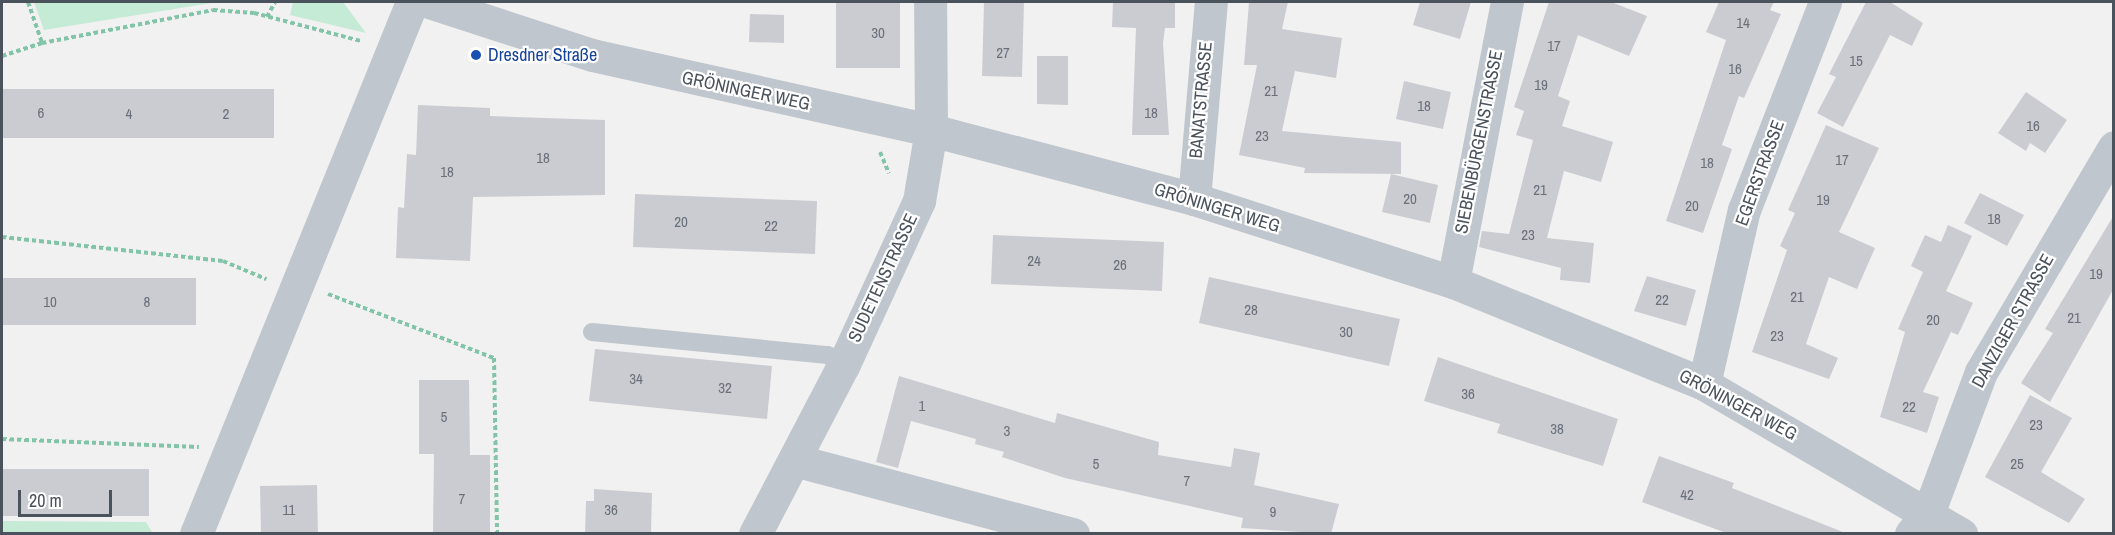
<!DOCTYPE html>
<meta charset="utf-8">
<style>
body{margin:0}
#map{position:relative;width:2115px;height:535px;overflow:hidden;background:#f2f1f1;font-family:"Archivo Narrow",sans-serif}
div>[style]{position:absolute}
.green>*{inset:0;background:#c5ead6}
.building>*{inset:0;background:#cbccd2}
.path>*{height:4px;margin-top:-2px;transform-origin:0;background:repeating-linear-gradient(90deg,#81c4a8 0 4.5px,transparent 0 7.5px)}
.service>*{height:18px;margin:-9px;padding:0 9px;transform-origin:9px;border-radius:9px;background:#c0c6cd}
.minor>*{height:33px;margin:-16.5px;padding:0 16.5px;transform-origin:16.5px;border-radius:16.5px;background:#c0c6cd}
.dots>*{width:16px;height:16px;translate:-50% -50%;box-sizing:border-box;border:3px solid #fff;border-radius:50%}
span{translate:-50% -50%;white-space:nowrap;text-align:center;line-height:1.15;-webkit-text-stroke:4.5px #fff;paint-order:stroke}
.number-label{font-size:15px;color:#6a707a}
.number-label span{-webkit-text-stroke-width:0}
.transit-label{font-size:18px;color:#164399}
.left{translate:0 -50%;text-align:left}
.street-label{font-size:18px;color:#4a525c}
.frame{position:absolute;inset:0;border:3px solid #4a525c;pointer-events:none}
.scale{position:absolute;left:18px;top:490px;width:94px;height:27px;box-sizing:border-box;border:3px solid #4a525c;border-top:0;padding-left:8px;font-size:18px;line-height:21px;white-space:nowrap;color:#4a525c;-webkit-text-stroke:4px #fff;paint-order:stroke}
</style>
<div id="map">
<div class="green">
<i style="clip-path:polygon(34px 2px,218px 2px,44px 30px)"></i>
<i style="clip-path:polygon(293px 2px,343px 2px,366px 33px,290px 15px)"></i>
<i style="clip-path:polygon(2px 521px,146px 522px,152px 532px,2px 533px)"></i>
</div>
<div class="building">
<i style="clip-path:polygon(836px 2px,900px 2px,900px 68px,836px 68px)"></i>
<i style="clip-path:polygon(984px 2px,1024px 2px,1022px 77px,982px 76px)"></i>
<i style="clip-path:polygon(1113px 2px,1175px 2px,1175px 28px,1165px 28px,1163px 43px,1169px 135px,1132px 135px,1136px 28px,1112px 27px)"></i>
<i style="clip-path:polygon(1249px 2px,1288px 2px,1282px 29px,1342px 38px,1336px 78px,1295px 71px,1282px 131px,1401px 142px,1401px 174px,1304px 173px,1305px 168px,1239px 155px,1257px 65px,1244px 65px)"></i>
<i style="clip-path:polygon(1420px 2px,1471px 2px,1460px 39px,1413px 25px)"></i>
<i style="clip-path:polygon(1549px 2px,1611px 2px,1647px 16px,1629px 56px,1578px 35px,1558px 96px,1570px 101px,1562px 126px,1613px 142px,1601px 182px,1564px 171px,1547px 238px,1594px 243px,1590px 283px,1560px 280px,1561px 268px,1479px 247px,1482px 231px,1509px 234px,1533px 140px,1516px 135px,1524px 111px,1514px 107px)"></i>
<i style="clip-path:polygon(1719px 2px,1774px 2px,1770px 10px,1781px 14px,1744px 98px,1739px 96px,1722px 145px,1732px 149px,1703px 233px,1666px 221px,1726px 40px,1706px 32px)"></i>
<i style="clip-path:polygon(1866px 2px,1890px 2px,1923px 23px,1912px 46px,1890px 35px,1843px 127px,1817px 113px,1836px 77px,1829px 74px)"></i>
<i style="clip-path:polygon(750px 14px,784px 15px,784px 43px,749px 42px)"></i>
<i style="clip-path:polygon(1037px 56px,1068px 56px,1068px 105px,1037px 104px)"></i>
<i style="clip-path:polygon(1404px 81px,1451px 92px,1443px 129px,1396px 119px)"></i>
<i style="clip-path:polygon(2px 89px,274px 89px,274px 138px,2px 138px)"></i>
<i style="clip-path:polygon(2026px 92px,2067px 120px,2045px 153px,2030px 143px,2026px 151px,1998px 133px)"></i>
<i style="clip-path:polygon(418px 105px,490px 108px,490px 116px,605px 120px,605px 195px,473px 197px,470px 261px,396px 258px,398px 207px,404px 208px,407px 154px,416px 155px)"></i>
<i style="clip-path:polygon(1826px 125px,1879px 148px,1839px 232px,1875px 248px,1857px 289px,1829px 277px,1806px 344px,1838px 358px,1829px 379px,1752px 352px,1787px 250px,1780px 246px,1795px 213px,1788px 210px)"></i>
<i style="clip-path:polygon(1391px 174px,1438px 185px,1430px 223px,1382px 212px)"></i>
<i style="clip-path:polygon(1980px 193px,2024px 215px,2007px 246px,1964px 223px)"></i>
<i style="clip-path:polygon(635px 194px,817px 201px,815px 254px,633px 247px)"></i>
<i style="clip-path:polygon(2114px 215px,2114px 288px,2050px 402px,2021px 383px,2053px 333px,2045px 329px)"></i>
<i style="clip-path:polygon(1948px 225px,1972px 236px,1946px 291px,1973px 303px,1958px 335px,1951px 332px,1923px 392px,1939px 397px,1927px 433px,1880px 417px,1905px 332px,1898px 329px,1923px 272px,1911px 266px,1925px 235px,1941px 242px)"></i>
<i style="clip-path:polygon(993px 235px,1164px 242px,1162px 291px,991px 284px)"></i>
<i style="clip-path:polygon(1647px 276px,1696px 290px,1686px 326px,1634px 311px)"></i>
<i style="clip-path:polygon(1209px 277px,1400px 319px,1389px 366px,1199px 323px)"></i>
<i style="clip-path:polygon(2px 278px,196px 278px,196px 325px,2px 325px)"></i>
<i style="clip-path:polygon(595px 349px,772px 366px,767px 419px,589px 401px)"></i>
<i style="clip-path:polygon(1438px 357px,1618px 419px,1603px 466px,1497px 433px,1500px 424px,1424px 401px)"></i>
<i style="clip-path:polygon(899px 376px,1055px 423px,1057px 413px,1159px 442px,1158px 455px,1231px 467px,1234px 448px,1260px 453px,1254px 485px,1339px 504px,1331px 534px,1241px 528px,1243px 518px,1065px 478px,1002px 457px,1004px 452px,975px 444px,976px 439px,911px 421px,898px 468px,876px 462px)"></i>
<i style="clip-path:polygon(419px 380px,469px 380px,470px 455px,490px 455px,490px 534px,433px 534px,434px 454px,419px 454px)"></i>
<i style="clip-path:polygon(2030px 395px,2072px 418px,2041px 472px,2085px 499px,2069px 523px,1985px 477px)"></i>
<i style="clip-path:polygon(1659px 456px,1734px 483px,1732px 488px,1848px 534px,1729px 534px,1642px 502px)"></i>
<i style="clip-path:polygon(2px 469px,149px 469px,149px 516px,2px 516px)"></i>
<i style="clip-path:polygon(317px 485px,318px 534px,261px 534px,260px 486px)"></i>
<i style="clip-path:polygon(594px 489px,652px 493px,651px 534px,585px 534px,586px 501px,594px 501px)"></i>
</div>
<div class="path">
<i style="left:28px;top:2px;width:43px;rotate:71.1deg"></i>
<i style="left:267px;top:17px;width:17px;rotate:-62deg"></i>
<i style="left:2px;top:56px;width:42px;rotate:-18deg"></i>
<i style="left:42px;top:43px;width:174px;rotate:-10.9deg"></i>
<i style="left:213px;top:10px;width:41px;rotate:4.2deg"></i>
<i style="left:254px;top:13px;width:111px;rotate:14.7deg"></i>
<i style="left:880px;top:152px;width:23px;rotate:67deg"></i>
<i style="left:2px;top:237px;width:222px;rotate:6.2deg"></i>
<i style="left:223px;top:261px;width:47px;rotate:22.7deg"></i>
<i style="left:328px;top:294px;width:178px;rotate:21.1deg"></i>
<i style="left:494px;top:358px;width:176px;rotate:89deg"></i>
<i style="left:2px;top:439px;width:197px;rotate:2.3deg"></i>
</div>
<div class="service">
<i style="left:592px;top:332px;width:237px;rotate:5.6deg"></i>
<i style="left:828px;top:355px;width:19px;rotate:36deg"></i>
</div>
<div class="minor">
<i style="left:429px;top:2px;width:171px;rotate:18deg"></i>
<i style="left:592px;top:55px;width:347px;rotate:12.5deg"></i>
<i style="left:931px;top:130px;width:272px;rotate:14.7deg"></i>
<i style="left:1194px;top:199px;width:272px;rotate:17.8deg"></i>
<i style="left:1453px;top:282px;width:271px;rotate:22.1deg"></i>
<i style="left:1704px;top:384px;width:298px;rotate:30.3deg"></i>
<i style="left:1194px;top:199px;width:198px;rotate:-85.1deg"></i>
<i style="left:1453px;top:282px;width:285px;rotate:-79.1deg"></i>
<i style="left:1704px;top:384px;width:179px;rotate:-77.1deg"></i>
<i style="left:1744px;top:210px;width:223px;rotate:-68.7deg"></i>
<i style="left:794px;top:460px;width:289px;rotate:14.9deg"></i>
<i style="left:196px;top:534px;width:574px;rotate:-67.9deg"></i>
<i style="left:755px;top:534px;width:190px;rotate:-62.4deg"></i>
<i style="left:843px;top:366px;width:182px;rotate:-65.3deg"></i>
<i style="left:919px;top:201px;width:72px;rotate:-80.4deg"></i>
<i style="left:931px;top:130px;width:128px;rotate:-90.4deg"></i>
<i style="left:1911px;top:534px;width:29px;rotate:-52deg"></i>
<i style="left:1929px;top:511px;width:148px;rotate:-69.5deg"></i>
<i style="left:1981px;top:372px;width:261px;rotate:-59.4deg"></i>
</div>
<div class="dots">
<i style="left:476px;top:55px;background:#1a4fb4"></i>
</div>
<div class="number-label">
<span style="left:1743px;top:23px">14</span>
<span style="left:878px;top:33px">30</span>
<span style="left:1554px;top:46px">17</span>
<span style="left:1003px;top:53px">27</span>
<span style="left:1856px;top:61px">15</span>
<span style="left:1735px;top:69px">16</span>
<span style="left:1541px;top:85px">19</span>
<span style="left:1271px;top:91px">21</span>
<span style="left:1424px;top:106px">18</span>
<span style="left:41px;top:113px">6</span>
<span style="left:1151px;top:113px">18</span>
<span style="left:129px;top:114px">4</span>
<span style="left:226px;top:114px">2</span>
<span style="left:2033px;top:126px">16</span>
<span style="left:1262px;top:136px">23</span>
<span style="left:543px;top:158px">18</span>
<span style="left:1842px;top:160px">17</span>
<span style="left:1707px;top:163px">18</span>
<span style="left:447px;top:172px">18</span>
<span style="left:1540px;top:190px">21</span>
<span style="left:1410px;top:199px">20</span>
<span style="left:1823px;top:200px">19</span>
<span style="left:1692px;top:206px">20</span>
<span style="left:1994px;top:219px">18</span>
<span style="left:681px;top:222px">20</span>
<span style="left:771px;top:226px">22</span>
<span style="left:1528px;top:235px">23</span>
<span style="left:1034px;top:261px">24</span>
<span style="left:1120px;top:265px">26</span>
<span style="left:2096px;top:274px">19</span>
<span style="left:1797px;top:297px">21</span>
<span style="left:1662px;top:300px">22</span>
<span style="left:50px;top:302px">10</span>
<span style="left:147px;top:302px">8</span>
<span style="left:1251px;top:310px">28</span>
<span style="left:2074px;top:318px">21</span>
<span style="left:1933px;top:320px">20</span>
<span style="left:1346px;top:332px">30</span>
<span style="left:1777px;top:336px">23</span>
<span style="left:636px;top:379px">34</span>
<span style="left:725px;top:388px">32</span>
<span style="left:1468px;top:394px">36</span>
<span style="left:922px;top:406px">1</span>
<span style="left:1909px;top:407px">22</span>
<span style="left:444px;top:417px">5</span>
<span style="left:2036px;top:425px">23</span>
<span style="left:1557px;top:429px">38</span>
<span style="left:1007px;top:431px">3</span>
<span style="left:1096px;top:464px">5</span>
<span style="left:2017px;top:464px">25</span>
<span style="left:1187px;top:481px">7</span>
<span style="left:1687px;top:495px">42</span>
<span style="left:462px;top:499px">7</span>
<span style="left:289px;top:510px">11</span>
<span style="left:611px;top:510px">36</span>
<span style="left:1273px;top:512px">9</span>
</div>
<div class="transit-label">
<span class="left" style="left:488px;top:55px">Dresdner Straße</span>
</div>
<div class="street-label">
<span style="left:746px;top:91px;rotate:12deg">GRÖNINGER WEG</span>
<span style="left:1201px;top:100px;rotate:-85deg">BANATSTRASSE</span>
<span style="left:1479px;top:142px;rotate:-79deg">SIEBENBÜRGENSTRASSE</span>
<span style="left:1760px;top:173px;rotate:-70deg">EGERSTRASSE</span>
<span style="left:1217px;top:208px;rotate:17deg">GRÖNINGER WEG</span>
<span style="left:883px;top:278px;rotate:-65deg">SUDETENSTRASSE</span>
<span style="left:2013px;top:321px;rotate:-61deg">DANZIGER STRASSE</span>
<span style="left:1738px;top:405px;rotate:28deg">GRÖNINGER WEG</span>
</div>
<div class="frame"></div>
<div class="scale">20 m</div>
</div>
